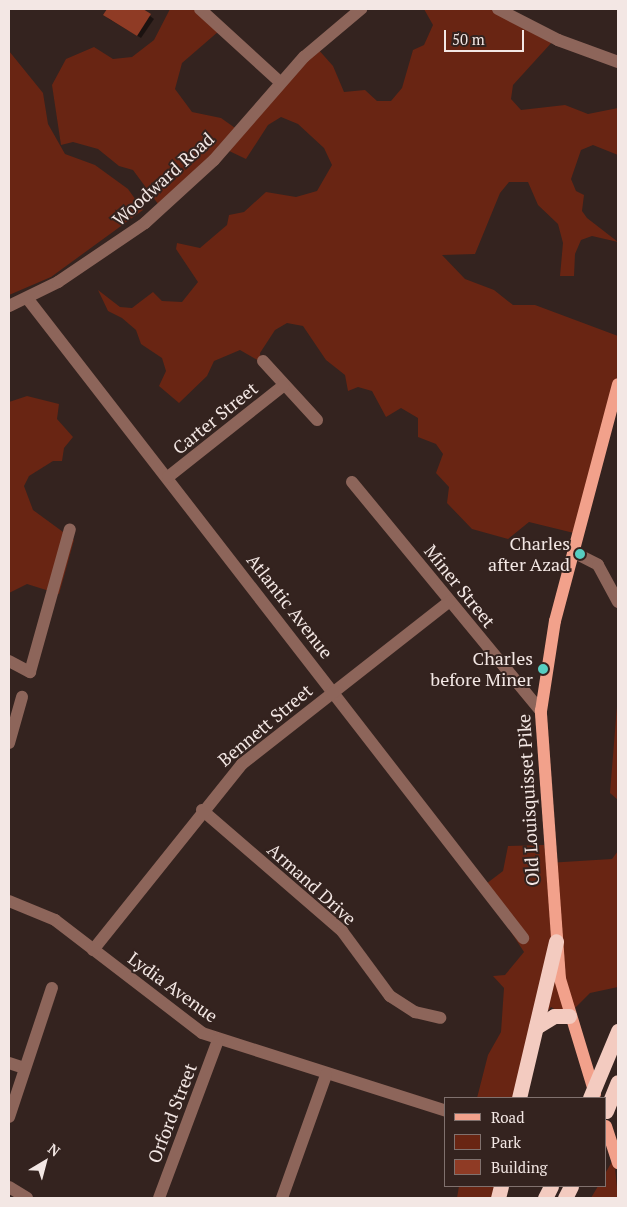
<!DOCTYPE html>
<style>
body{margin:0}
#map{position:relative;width:627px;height:1207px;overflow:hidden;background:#34231f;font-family:"PT Serif",serif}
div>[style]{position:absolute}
.green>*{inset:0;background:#692513}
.shadow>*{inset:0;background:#0007}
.building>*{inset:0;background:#8f3b25}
.minor>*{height:12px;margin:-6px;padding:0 6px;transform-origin:6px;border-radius:6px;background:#8d655a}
.major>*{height:12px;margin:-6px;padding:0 6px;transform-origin:6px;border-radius:6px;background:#f2a18b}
.highway>*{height:15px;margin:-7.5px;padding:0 7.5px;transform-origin:7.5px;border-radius:7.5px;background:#f3cbc0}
.dots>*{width:14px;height:14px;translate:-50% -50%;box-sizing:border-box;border:2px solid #34231f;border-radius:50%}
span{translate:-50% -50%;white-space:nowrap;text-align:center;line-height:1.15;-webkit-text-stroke:4px #34231f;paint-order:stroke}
.street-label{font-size:18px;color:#f3e7e4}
.poi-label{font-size:18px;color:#f3e7e4}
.right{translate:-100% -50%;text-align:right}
.frame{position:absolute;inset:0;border:10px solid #f3e7e4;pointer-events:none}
.legend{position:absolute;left:444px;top:1097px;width:162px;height:90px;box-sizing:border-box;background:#34231f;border:1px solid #80716e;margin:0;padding:6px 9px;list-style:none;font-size:15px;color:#f3e7e4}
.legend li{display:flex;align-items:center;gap:10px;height:25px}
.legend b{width:25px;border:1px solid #80716e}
.north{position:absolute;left:20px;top:1137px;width:50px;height:50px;-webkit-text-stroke:4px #34231f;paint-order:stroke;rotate:37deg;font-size:14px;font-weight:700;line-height:20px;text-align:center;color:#f3e7e4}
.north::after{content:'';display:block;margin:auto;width:18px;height:22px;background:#f3e7e4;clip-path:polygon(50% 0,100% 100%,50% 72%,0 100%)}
.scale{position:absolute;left:444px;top:30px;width:80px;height:22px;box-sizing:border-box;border:2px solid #f3e7e4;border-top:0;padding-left:6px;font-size:15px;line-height:18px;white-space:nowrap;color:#f3e7e4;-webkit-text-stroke:4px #34231f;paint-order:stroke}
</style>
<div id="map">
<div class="green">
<i style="clip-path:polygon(170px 9px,194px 9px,219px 31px,182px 63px,175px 89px,192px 112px,221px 118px,238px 130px,317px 48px,333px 66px,344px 92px,365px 90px,377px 101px,391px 101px,402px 88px,413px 50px,424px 45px,433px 25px,424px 9px,496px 9px,553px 41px,513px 85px,511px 99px,521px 110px,565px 105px,588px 114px,618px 108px,618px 155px,593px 145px,581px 150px,571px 179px,576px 191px,584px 195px,582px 211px,587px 218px,618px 242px,592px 236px,581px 240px,575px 254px,574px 276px,560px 276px,563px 243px,558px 224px,538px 205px,528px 182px,509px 182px,500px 193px,475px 254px,442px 255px,465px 279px,494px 290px,513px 305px,535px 305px,618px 336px,618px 401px,578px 534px,529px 522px,508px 539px,472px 529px,447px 503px,449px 487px,436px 473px,443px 454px,436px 444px,418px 437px,418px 418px,401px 408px,386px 417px,372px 391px,358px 387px,348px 391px,345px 375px,326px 360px,303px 326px,287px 323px,275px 330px,260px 353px,261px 362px,240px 350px,214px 361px,207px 376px,179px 403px,159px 386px,166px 371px,162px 358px,141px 344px,136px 330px,122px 318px,108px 311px,98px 290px,120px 307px,132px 308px,153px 292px,162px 301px,182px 302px,198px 282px,176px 249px,177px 243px,200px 248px,227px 225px,229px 215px,244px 212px,266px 192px,296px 197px,317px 191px,332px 165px,324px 148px,298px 124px,281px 117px,268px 125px,246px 159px,225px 149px,161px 208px,133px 170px,119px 166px,98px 149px,73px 142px,61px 145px,52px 85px,66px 59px,94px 47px,113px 59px,132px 57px,154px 40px)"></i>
<i style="clip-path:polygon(9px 51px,43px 93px,48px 124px,65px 154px,95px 165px,128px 189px,143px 210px,51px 277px,9px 295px)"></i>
<i style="clip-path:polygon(27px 396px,59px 404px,57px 419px,73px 437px,64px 448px,62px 461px,53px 461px,29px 476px,24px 486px,33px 510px,74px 540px,59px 594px,27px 584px,9px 593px,9px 402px)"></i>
<i style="clip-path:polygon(618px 694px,618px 800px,610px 793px)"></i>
<i style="clip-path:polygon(544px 845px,547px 863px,612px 859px,618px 851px,618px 987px,590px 993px,567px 1016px,551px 1007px,538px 1024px,520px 1098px,477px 1098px,488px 1055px,501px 1032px,504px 988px,493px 976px,505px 975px,524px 952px,482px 887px,503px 871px,508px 846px)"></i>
<i style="clip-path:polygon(614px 1158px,618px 1198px,591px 1198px,598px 1186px,606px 1186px,606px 1172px)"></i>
<i style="clip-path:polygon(459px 1186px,501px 1186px,498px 1198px,457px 1198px)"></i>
</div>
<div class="shadow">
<i style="clip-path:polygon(108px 9px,141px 9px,154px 19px,141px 38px,109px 19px,105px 15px)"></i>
</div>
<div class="building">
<i style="clip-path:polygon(107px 9px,143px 9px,151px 14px,137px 36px,103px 15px)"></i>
</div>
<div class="minor">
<i style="left:200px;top:9px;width:108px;rotate:42.4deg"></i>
<i style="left:498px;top:9px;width:68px;rotate:27.3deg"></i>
<i style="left:558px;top:40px;width:64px;rotate:20.1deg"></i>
<i style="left:27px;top:298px;width:810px;rotate:52.22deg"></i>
<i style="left:9px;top:306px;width:55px;rotate:-26.1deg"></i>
<i style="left:58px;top:282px;width:105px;rotate:-34.1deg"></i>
<i style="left:145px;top:223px;width:93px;rotate:-42.4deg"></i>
<i style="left:214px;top:160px;width:137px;rotate:-48.9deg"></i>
<i style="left:304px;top:57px;width:75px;rotate:-40.1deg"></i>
<i style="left:263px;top:361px;width:80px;rotate:47.5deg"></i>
<i style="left:168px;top:477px;width:147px;rotate:-38.4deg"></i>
<i style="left:352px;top:482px;width:297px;rotate:50.5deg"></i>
<i style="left:573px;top:552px;width:28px;rotate:27deg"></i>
<i style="left:598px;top:565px;width:42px;rotate:61.6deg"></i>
<i style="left:9px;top:661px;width:24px;rotate:28deg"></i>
<i style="left:30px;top:672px;width:148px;rotate:-74.4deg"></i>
<i style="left:9px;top:743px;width:48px;rotate:-74.2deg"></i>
<i style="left:202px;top:810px;width:185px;rotate:40.8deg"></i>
<i style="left:342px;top:931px;width:81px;rotate:53.6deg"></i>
<i style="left:390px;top:996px;width:30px;rotate:33deg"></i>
<i style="left:415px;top:1012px;width:26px;rotate:13deg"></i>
<i style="left:9px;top:901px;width:50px;rotate:22.4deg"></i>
<i style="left:55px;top:920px;width:185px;rotate:37.5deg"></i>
<i style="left:202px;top:1033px;width:256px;rotate:17.7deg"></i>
<i style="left:93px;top:950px;width:238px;rotate:-51.3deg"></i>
<i style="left:242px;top:764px;width:264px;rotate:-38.1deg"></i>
<i style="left:9px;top:1063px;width:16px;rotate:18deg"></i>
<i style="left:9px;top:1117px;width:136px;rotate:-71.6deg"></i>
<i style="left:9px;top:1187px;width:21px;rotate:31deg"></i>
<i style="left:159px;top:1198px;width:169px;rotate:-69.5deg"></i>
<i style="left:282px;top:1198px;width:131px;rotate:-70.3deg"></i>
</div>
<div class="major">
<i style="left:595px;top:1094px;width:120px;rotate:-106.9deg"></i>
<i style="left:560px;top:979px;width:269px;rotate:-94.1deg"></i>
<i style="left:541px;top:711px;width:91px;rotate:-81.2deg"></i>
<i style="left:555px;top:621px;width:245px;rotate:-75.1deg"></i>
<i style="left:606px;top:1126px;width:39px;rotate:72deg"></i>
</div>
<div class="highway">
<i style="left:536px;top:1027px;width:21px;rotate:-31deg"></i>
<i style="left:554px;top:1016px;width:15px"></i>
<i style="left:519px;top:1098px;width:161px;rotate:-76.7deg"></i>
<i style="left:590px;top:1098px;width:73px;rotate:-67.3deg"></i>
<i style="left:606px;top:1111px;width:31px;rotate:-68deg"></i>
<i style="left:498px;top:1198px;width:12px;rotate:-76deg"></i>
<i style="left:545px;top:1198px;width:13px;rotate:-63deg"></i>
<i style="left:565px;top:1198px;width:13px;rotate:-63deg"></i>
</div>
<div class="dots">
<i style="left:580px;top:554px;background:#57cec1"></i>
<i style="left:543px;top:669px;background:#57cec1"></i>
</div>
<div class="street-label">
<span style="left:163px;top:179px;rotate:-42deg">Woodward Road</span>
<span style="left:215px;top:418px;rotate:-39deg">Carter Street</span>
<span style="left:460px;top:586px;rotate:51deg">Miner Street</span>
<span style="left:290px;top:606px;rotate:52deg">Atlantic Avenue</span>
<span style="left:265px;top:725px;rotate:-40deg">Bennett Street</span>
<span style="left:528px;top:800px;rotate:-93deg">Old Louisquisset Pike</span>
<span style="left:312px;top:884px;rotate:42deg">Armand Drive</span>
<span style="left:173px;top:987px;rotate:36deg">Lydia Avenue</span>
<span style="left:172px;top:1113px;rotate:-69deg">Orford Street</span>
</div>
<div class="poi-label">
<span class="right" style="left:570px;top:554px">Charles<br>after Azad</span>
<span class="right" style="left:533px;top:669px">Charles<br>before Miner</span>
</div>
<div class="frame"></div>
<ul class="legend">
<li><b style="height:6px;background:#f2a18b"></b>Road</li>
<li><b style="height:14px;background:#692513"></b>Park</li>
<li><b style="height:14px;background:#8f3b25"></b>Building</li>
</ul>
<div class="north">N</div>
<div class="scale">50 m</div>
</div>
